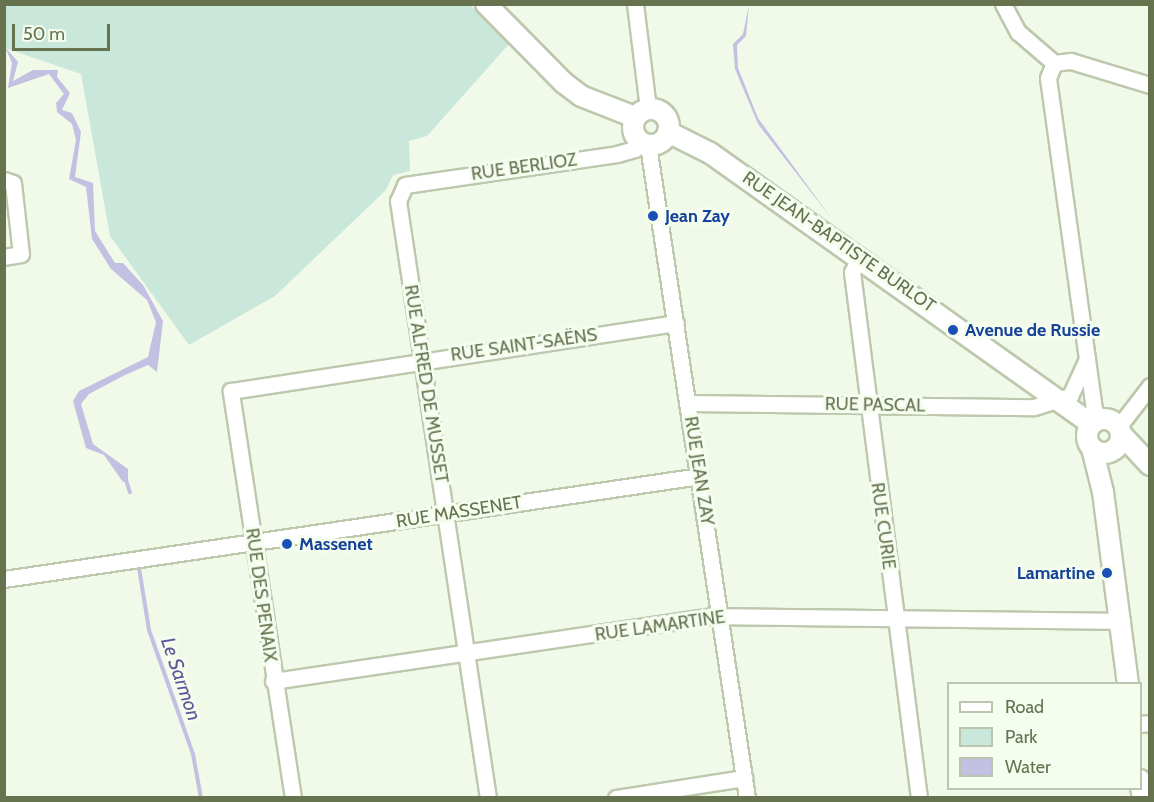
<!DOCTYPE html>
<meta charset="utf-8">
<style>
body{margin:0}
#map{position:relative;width:1154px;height:802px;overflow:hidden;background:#f1fae9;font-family:Cabin,sans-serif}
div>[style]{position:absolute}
.green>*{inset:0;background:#c9e7da}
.water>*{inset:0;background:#c3c0e2}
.stream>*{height:4px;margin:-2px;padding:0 2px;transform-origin:2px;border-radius:2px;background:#c3c0e2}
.roads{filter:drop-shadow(2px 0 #bdc8ad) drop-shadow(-2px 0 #bdc8ad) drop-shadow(0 2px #bdc8ad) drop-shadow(0 -2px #bdc8ad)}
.minor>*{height:15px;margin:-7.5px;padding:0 7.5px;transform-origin:7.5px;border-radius:7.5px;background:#fff}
.tertiary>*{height:20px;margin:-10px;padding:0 10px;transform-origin:10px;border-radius:10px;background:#fff}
.tertiary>.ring{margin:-10px;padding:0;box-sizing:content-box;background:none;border:20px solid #fff;border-radius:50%}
.dots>*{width:16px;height:16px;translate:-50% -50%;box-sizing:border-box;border:3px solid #f5fdef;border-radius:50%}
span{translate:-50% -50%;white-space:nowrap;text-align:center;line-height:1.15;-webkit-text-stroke:6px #f5fdef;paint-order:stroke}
.street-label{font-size:18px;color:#67724f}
.transit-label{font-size:18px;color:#164399;font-weight:700}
.left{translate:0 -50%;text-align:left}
.right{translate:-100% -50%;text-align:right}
.water-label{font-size:20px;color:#5e5697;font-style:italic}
.frame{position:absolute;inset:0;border:6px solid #67724f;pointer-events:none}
.legend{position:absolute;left:947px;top:682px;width:195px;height:108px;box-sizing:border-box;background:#f5fdef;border:2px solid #bcc5af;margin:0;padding:8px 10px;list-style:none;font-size:18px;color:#67724f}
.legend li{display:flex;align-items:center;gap:12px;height:30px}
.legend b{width:30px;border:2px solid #bcc5af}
.scale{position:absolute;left:12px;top:24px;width:98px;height:27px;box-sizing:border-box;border:3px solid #67724f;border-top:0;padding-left:8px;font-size:18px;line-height:21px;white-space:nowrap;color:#67724f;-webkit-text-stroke:4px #f5fdef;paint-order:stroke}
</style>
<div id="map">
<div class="green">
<i style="clip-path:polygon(5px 4px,470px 5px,510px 43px,427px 136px,409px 141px,410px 171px,393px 175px,386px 190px,275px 296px,189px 345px,110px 236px,81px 74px,5px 48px)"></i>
</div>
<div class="water">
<i style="clip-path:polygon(749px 5px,746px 36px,737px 45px,738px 68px,758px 118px,832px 219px,758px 124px,735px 69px,733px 44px,743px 34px)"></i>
<i style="clip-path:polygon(5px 47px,18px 62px,13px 81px,33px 70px,58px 70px,57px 77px,70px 93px,62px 110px,72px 113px,81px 132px,75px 177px,93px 183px,95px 231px,115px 263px,123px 263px,143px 285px,163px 321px,157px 372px,148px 365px,125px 375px,89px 394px,81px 404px,93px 444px,128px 469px,128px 481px,123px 482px,104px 455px,86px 448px,73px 401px,79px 391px,148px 357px,156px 322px,147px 300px,111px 269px,92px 239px,86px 187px,69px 179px,76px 140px,72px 124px,57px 112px,56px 103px,64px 94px,49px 74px,8px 88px,12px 63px)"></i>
</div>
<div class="stream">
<i style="left:125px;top:477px;width:16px;rotate:72deg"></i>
<i style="left:139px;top:568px;width:63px;rotate:80.8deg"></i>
<i style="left:149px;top:630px;width:132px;rotate:70.5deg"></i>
<i style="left:193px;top:754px;width:45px;rotate:79.7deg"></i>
</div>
<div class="roads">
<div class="minor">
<i style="left:635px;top:4px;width:105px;rotate:82.9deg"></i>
<i style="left:1003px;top:4px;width:32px;rotate:62deg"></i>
<i style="left:1018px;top:32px;width:48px;rotate:40.7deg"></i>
<i style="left:1054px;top:63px;width:16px;rotate:112deg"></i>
<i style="left:1048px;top:78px;width:334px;rotate:82.1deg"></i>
<i style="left:1094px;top:409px;width:11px;rotate:63deg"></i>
<i style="left:1054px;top:63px;width:17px;rotate:-7deg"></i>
<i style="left:1071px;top:61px;width:83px;rotate:16.9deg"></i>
<i style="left:648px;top:145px;width:660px;rotate:81.38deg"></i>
<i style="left:4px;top:180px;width:9px;rotate:18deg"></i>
<i style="left:13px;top:183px;width:71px;rotate:83.6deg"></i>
<i style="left:21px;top:254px;width:17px;rotate:170deg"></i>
<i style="left:860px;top:257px;width:17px;rotate:118deg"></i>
<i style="left:852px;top:272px;width:530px;rotate:82.74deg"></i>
<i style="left:688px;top:403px;width:346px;rotate:0.7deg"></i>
<i style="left:1034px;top:407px;width:38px;rotate:-17deg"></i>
<i style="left:1070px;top:396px;width:41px;rotate:-65.3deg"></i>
<i style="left:1119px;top:426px;width:51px;rotate:-52.2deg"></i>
<i style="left:4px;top:579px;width:704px;rotate:-8.42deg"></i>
<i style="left:273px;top:681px;width:444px;rotate:-8.4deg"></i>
<i style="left:712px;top:616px;width:410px;rotate:0.7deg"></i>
<i style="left:1140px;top:724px;width:10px;rotate:-6deg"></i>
<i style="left:293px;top:798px;width:412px;rotate:-98.7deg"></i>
<i style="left:231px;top:391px;width:450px;rotate:-8.7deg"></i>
<i style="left:488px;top:798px;width:604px;rotate:-98.57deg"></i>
<i style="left:398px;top:201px;width:17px;rotate:-66deg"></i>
<i style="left:405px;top:185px;width:214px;rotate:-8.3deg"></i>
<i style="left:617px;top:154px;width:19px;rotate:-16deg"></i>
<i style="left:635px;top:149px;width:9px;rotate:-54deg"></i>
<i style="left:616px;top:798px;width:130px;rotate:-8.9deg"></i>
</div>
<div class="tertiary">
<i style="left:486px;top:4px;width:111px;rotate:45.4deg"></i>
<i style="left:564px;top:83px;width:21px;rotate:37deg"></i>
<i style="left:581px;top:96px;width:58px;rotate:21.3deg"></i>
<i class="ring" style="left:633px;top:109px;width:16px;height:16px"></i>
<i style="left:668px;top:132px;width:47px;rotate:26.6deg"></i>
<i style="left:710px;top:153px;width:468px;rotate:35.4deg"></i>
<i class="ring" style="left:1087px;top:419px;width:14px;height:14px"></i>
<i style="left:1122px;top:435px;width:41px;rotate:47deg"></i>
<i style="left:1092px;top:448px;width:45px;rotate:76deg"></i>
<i style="left:1103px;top:492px;width:194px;rotate:82.6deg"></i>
<i style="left:1140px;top:780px;width:18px;rotate:81deg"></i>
</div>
</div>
<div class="dots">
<i style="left:653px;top:216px;background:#1a4fb4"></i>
<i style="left:953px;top:330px;background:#1a4fb4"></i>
<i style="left:287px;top:544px;background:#1a4fb4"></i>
<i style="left:1107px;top:573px;background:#1a4fb4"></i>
</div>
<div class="street-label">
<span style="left:524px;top:167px;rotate:-8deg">RUE BERLIOZ</span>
<span style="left:839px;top:242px;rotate:35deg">RUE JEAN-BAPTISTE BURLOT</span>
<span style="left:524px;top:345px;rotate:-8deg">RUE SAINT-SAËNS</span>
<span style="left:426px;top:384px;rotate:81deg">RUE ALFRED DE MUSSET</span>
<span style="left:875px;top:405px;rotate:1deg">RUE PASCAL</span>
<span style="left:699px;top:471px;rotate:81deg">RUE JEAN ZAY</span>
<span style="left:459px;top:512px;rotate:-9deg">RUE MASSENET</span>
<span style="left:883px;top:526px;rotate:82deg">RUE CURIE</span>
<span style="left:261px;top:595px;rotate:82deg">RUE DES PENAIX</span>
<span style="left:660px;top:626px;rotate:-8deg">RUE LAMARTINE</span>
</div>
<div class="transit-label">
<span class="left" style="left:665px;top:216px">Jean Zay</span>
<span class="left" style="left:965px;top:330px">Avenue de Russie</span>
<span class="left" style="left:299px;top:544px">Massenet</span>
<span class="right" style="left:1095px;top:573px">Lamartine</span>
</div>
<div class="water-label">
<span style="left:181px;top:679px;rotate:71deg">Le Sarmon</span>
</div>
<div class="frame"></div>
<ul class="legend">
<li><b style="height:8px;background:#fff"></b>Road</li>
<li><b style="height:16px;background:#c9e7da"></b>Park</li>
<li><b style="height:16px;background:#c3c0e2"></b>Water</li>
</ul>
<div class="scale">50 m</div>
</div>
